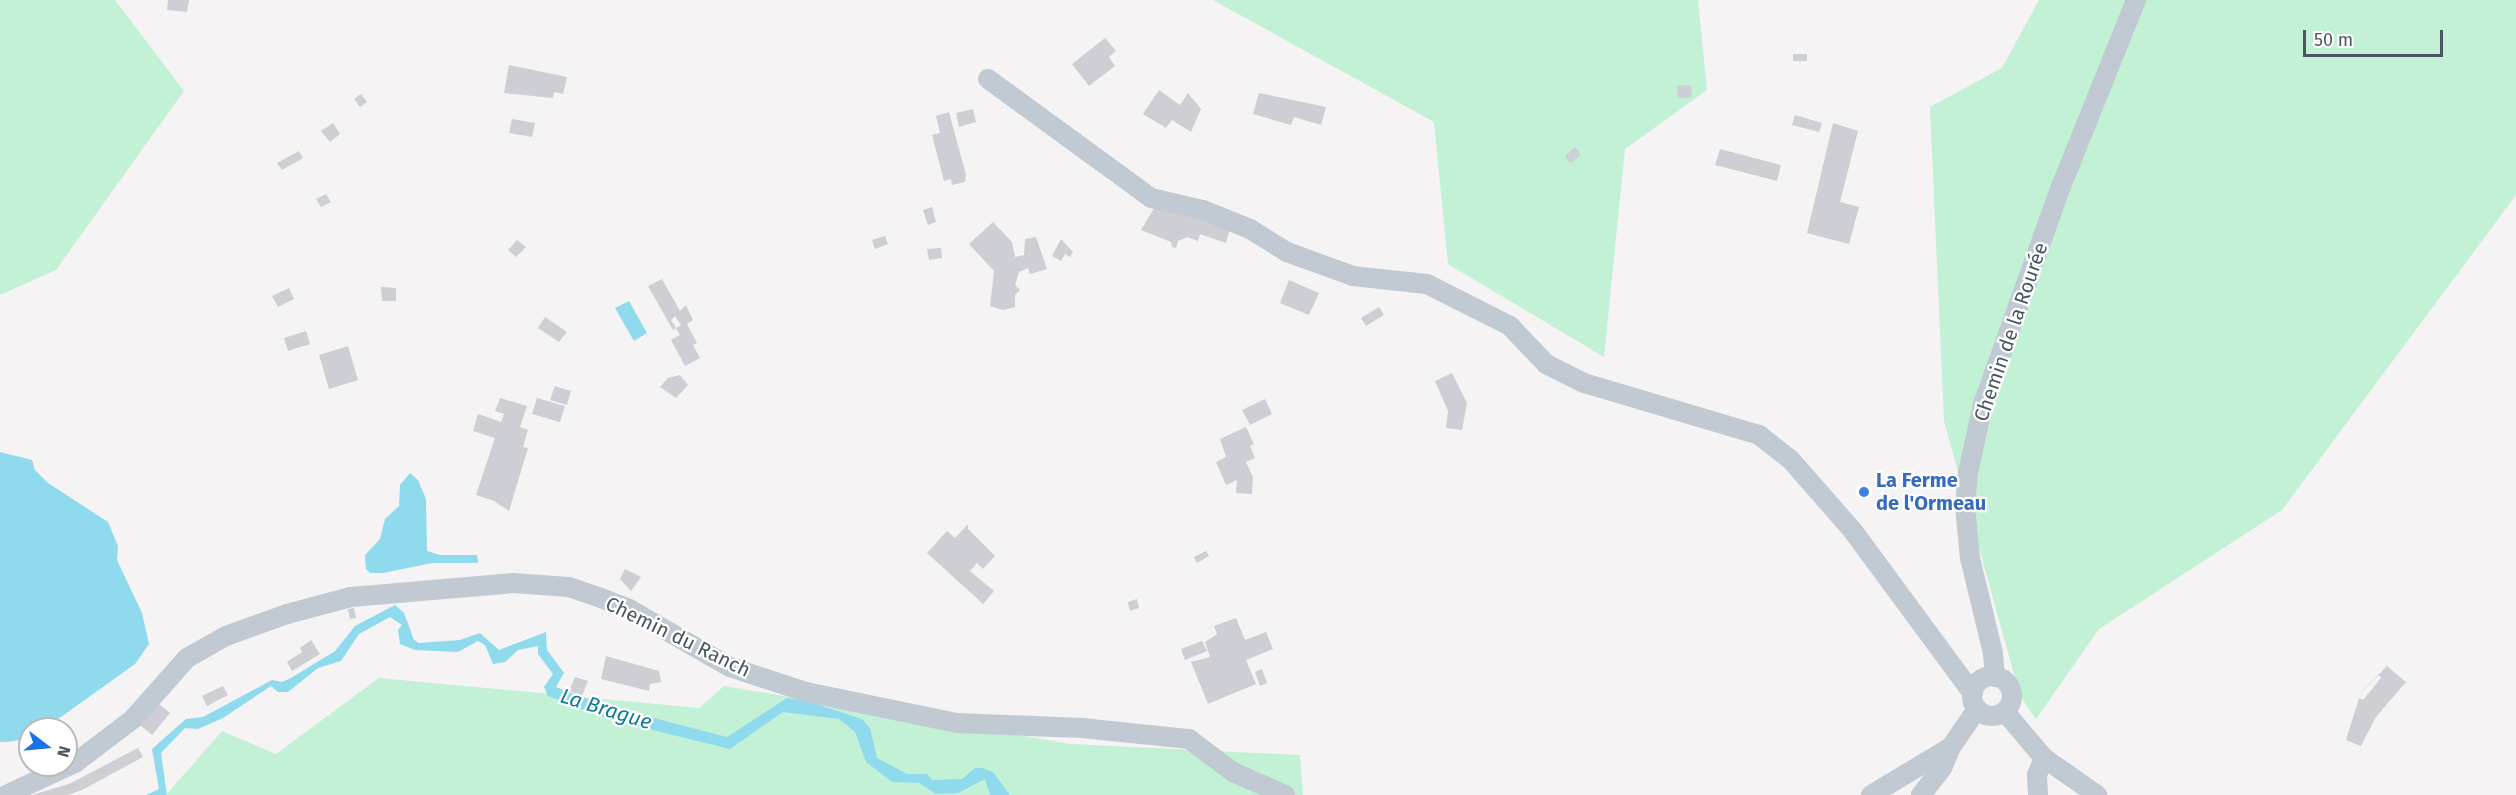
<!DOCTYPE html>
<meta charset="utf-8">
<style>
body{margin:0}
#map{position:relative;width:2516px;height:795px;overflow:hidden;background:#f5f3f3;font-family:"Fira Sans",sans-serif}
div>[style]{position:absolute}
.green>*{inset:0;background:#c3f1d5}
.water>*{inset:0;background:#90daee}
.building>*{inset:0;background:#cdcfd5}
.minor>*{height:20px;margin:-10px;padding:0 10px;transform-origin:10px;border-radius:10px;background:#c1cad2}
.minor>.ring{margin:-10px;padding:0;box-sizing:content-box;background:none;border:20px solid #c1cad2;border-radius:50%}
.dots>*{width:16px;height:16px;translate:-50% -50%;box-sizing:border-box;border:3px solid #fff;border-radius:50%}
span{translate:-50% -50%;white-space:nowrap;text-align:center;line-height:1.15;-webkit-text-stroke:4.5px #fff;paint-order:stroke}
.street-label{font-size:20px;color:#4a5661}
.shop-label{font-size:20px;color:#366cbe;font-weight:700}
.left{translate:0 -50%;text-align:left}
.water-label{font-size:21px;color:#0c7c9b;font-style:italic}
.north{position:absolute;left:18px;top:717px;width:60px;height:60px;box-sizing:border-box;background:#fff;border:2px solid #b7bbc0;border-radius:50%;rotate:106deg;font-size:16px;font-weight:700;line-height:24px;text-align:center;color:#4a5661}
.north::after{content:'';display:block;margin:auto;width:21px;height:27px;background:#1a73e8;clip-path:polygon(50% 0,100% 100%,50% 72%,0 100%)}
.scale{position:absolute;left:2303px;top:30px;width:140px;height:27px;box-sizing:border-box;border:3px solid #4a5661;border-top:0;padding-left:8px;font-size:18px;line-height:21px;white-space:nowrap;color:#4a5661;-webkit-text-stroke:4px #fff;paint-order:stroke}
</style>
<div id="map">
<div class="green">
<i style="clip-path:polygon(0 0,115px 0,184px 91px,56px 270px,0 295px)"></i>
<i style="clip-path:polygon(1213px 0,1698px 0,1707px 90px,1625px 149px,1604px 357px,1448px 264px,1434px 122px)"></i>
<i style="clip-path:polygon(2039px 0,2516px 0,2516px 195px,2282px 510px,2099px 629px,2036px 719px,2020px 696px,1944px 421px,1930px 107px,2002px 68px)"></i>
<i style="clip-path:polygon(379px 678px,699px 708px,724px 686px,1071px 744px,1300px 755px,1303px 795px,166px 795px,222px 731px,276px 754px)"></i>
</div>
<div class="water">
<i style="clip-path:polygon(629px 301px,647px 333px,634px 341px,615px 308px)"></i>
<i style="clip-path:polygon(0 452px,32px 460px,35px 470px,48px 483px,108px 522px,118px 546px,117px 560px,142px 613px,149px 644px,135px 664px,61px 717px,41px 729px,30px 729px,27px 739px,6px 742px,0 742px)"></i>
<i style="clip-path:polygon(410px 473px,418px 480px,426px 499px,427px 551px,440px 555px,477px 555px,478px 563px,432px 563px,383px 573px,370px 573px,366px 569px,365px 555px,380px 539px,385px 519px,399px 506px,400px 485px)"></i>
<i style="clip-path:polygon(395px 605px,404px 613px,414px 640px,419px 643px,460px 640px,480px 633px,499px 650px,546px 632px,547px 650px,564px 673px,556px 687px,600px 704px,727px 737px,787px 698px,810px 702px,862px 719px,870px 728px,877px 758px,907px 774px,927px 774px,932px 780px,962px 779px,975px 768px,982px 768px,993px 772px,1010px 795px,990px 795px,985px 779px,958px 793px,936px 794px,919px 783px,892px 782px,866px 762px,855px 732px,839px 719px,783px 712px,730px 749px,612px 720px,548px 696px,544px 687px,553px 674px,538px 654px,538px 646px,518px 650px,505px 662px,493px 664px,485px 645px,478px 641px,458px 652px,415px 650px,400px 644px,398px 630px,402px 625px,390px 617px,359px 634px,341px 661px,318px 668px,288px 692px,278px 692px,271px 686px,223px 718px,198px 729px,185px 728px,161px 753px,167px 795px,146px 795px,159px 789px,152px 749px,186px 719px,203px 717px,272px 680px,282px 682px,291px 678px,335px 651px,355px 626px)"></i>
</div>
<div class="building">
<i style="clip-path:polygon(168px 0,189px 0,187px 12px,167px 10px)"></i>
<i style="clip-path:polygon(1105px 38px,1116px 51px,1109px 57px,1115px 66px,1089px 86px,1072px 64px)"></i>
<i style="clip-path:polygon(1793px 54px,1807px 54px,1807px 61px,1793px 61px)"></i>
<i style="clip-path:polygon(509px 65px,567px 77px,563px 94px,554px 92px,553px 98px,504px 93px)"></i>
<i style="clip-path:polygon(1691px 85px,1692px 97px,1678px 98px,1677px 86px)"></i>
<i style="clip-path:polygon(1159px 90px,1180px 105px,1188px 93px,1201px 109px,1191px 132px,1172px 120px,1166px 128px,1143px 114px)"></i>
<i style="clip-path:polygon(1259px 93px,1326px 107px,1321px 125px,1294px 117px,1291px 125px,1253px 114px)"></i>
<i style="clip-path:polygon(361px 94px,367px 102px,360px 107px,354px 99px)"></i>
<i style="clip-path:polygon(973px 109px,976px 122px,959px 127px,956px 113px)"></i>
<i style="clip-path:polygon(949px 112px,966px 175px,965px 182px,952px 185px,951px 179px,944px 181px,932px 135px,940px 133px,936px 116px)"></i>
<i style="clip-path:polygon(1795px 115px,1822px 123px,1819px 132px,1792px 125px)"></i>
<i style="clip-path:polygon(512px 119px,535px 123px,532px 137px,509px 133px)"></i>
<i style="clip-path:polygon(333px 123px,340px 134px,330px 142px,321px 131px)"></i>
<i style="clip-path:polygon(1833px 123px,1858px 131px,1840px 202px,1859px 207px,1849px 244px,1807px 233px)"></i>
<i style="clip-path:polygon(1575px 147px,1581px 155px,1570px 163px,1565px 156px)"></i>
<i style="clip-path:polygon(1720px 149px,1781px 165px,1777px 181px,1715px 165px)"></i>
<i style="clip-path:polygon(299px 151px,303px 158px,282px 170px,277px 163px)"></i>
<i style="clip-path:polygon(326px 194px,331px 202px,321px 207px,316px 199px)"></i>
<i style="clip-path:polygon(1156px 205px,1231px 225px,1226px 243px,1200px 234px,1198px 241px,1187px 237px,1178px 241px,1176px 248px,1172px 247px,1171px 242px,1141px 230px)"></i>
<i style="clip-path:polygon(932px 207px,936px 222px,928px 225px,923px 210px)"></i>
<i style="clip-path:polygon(993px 222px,1012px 242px,1015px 257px,1024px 255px,1025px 239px,1036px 237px,1047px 269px,1030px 274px,1028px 268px,1019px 272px,1015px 285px,1020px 290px,1015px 295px,1015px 307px,1003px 310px,990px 306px,994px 271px,969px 244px)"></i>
<i style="clip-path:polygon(885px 236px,888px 244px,875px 249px,872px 240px)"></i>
<i style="clip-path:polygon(1061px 239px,1073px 252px,1070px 257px,1065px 254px,1061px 261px,1052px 256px)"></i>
<i style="clip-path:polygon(517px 240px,526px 247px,516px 257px,508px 250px)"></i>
<i style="clip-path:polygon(941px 248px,942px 258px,929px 260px,927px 249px)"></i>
<i style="clip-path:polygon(662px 279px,680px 311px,686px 305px,693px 320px,687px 324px,697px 343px,693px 345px,700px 358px,685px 366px,671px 340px,680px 335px,676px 328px,681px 325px,675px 316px,671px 320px,676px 328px,673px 330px,648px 286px)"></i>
<i style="clip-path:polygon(1289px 280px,1319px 293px,1309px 315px,1280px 303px)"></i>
<i style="clip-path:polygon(381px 287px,396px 288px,396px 301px,382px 301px)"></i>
<i style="clip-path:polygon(289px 288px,294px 299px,278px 307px,272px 296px)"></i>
<i style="clip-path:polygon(1379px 307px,1384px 315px,1366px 326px,1361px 318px)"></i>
<i style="clip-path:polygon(545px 317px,567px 332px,559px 342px,538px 328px)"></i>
<i style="clip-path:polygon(306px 331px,310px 344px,288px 351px,284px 338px)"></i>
<i style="clip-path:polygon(348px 346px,358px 380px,329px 389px,319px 355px)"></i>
<i style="clip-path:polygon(1452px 373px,1467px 403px,1462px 430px,1446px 428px,1448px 411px,1435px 381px)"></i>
<i style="clip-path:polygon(680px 375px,688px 385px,676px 398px,660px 387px,668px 378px)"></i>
<i style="clip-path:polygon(555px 386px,571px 391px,567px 405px,550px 400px)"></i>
<i style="clip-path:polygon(500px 398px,527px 406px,520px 427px,528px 430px,523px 447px,528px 448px,509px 511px,494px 501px,476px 495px,495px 438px,473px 431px,478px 414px,501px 422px,504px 414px,495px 411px)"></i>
<i style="clip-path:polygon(537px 398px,565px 406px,560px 422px,532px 414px)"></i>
<i style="clip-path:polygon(1265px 399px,1272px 414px,1250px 425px,1242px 410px)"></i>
<i style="clip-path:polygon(1246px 427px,1254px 444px,1250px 446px,1255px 458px,1246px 462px,1253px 477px,1252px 494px,1236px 493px,1237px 480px,1226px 485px,1216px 462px,1226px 457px,1220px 439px)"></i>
<i style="clip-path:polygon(968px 524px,968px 529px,995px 556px,983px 569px,977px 563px,970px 571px,994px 591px,983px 604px,927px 553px,947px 531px,955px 538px)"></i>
<i style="clip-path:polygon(1206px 551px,1209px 556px,1197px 563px,1194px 557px)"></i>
<i style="clip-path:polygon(625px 569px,641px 577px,631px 591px,620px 579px)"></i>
<i style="clip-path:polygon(1137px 599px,1139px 608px,1130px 611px,1128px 602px)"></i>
<i style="clip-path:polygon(354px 608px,356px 618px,350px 619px,348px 609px)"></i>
<i style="clip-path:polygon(1236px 618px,1245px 640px,1266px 632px,1273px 649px,1246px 660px,1256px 684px,1208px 704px,1191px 662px,1210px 657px,1205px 642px,1217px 634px,1214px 626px)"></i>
<i style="clip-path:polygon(311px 640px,320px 654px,292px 671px,287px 662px,302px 652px,300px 648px)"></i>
<i style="clip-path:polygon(1202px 641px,1207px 651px,1185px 660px,1181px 649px)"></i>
<i style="clip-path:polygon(606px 656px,659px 671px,661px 682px,650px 684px,649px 691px,601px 679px)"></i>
<i style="clip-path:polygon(2387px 666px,2406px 682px,2376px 717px,2361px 746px,2346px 740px,2359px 698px,2363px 700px,2381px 678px,2379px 675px,2356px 697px)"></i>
<i style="clip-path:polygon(1262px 669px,1267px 683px,1260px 686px,1255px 672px)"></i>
<i style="clip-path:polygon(575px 677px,588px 681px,582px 696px,569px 691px)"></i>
<i style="clip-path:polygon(223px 686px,228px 695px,207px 706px,202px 696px)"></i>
<i style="clip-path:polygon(158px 703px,170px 713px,152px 735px,140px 725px)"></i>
<i style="clip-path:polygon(138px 748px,143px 757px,84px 789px,68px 795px,32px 795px,69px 784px)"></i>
</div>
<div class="minor">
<i style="left:988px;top:79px;width:202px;rotate:36.1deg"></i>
<i style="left:1151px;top:198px;width:53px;rotate:13deg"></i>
<i style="left:1203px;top:210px;width:51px;rotate:22deg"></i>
<i style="left:1250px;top:229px;width:44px;rotate:31.9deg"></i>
<i style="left:1287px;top:252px;width:70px;rotate:20deg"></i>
<i style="left:1353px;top:276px;width:74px;rotate:6.2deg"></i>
<i style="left:1427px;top:284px;width:93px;rotate:26.8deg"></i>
<i style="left:1510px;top:326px;width:52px;rotate:46.5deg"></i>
<i style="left:1546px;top:364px;width:42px;rotate:26.6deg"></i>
<i style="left:1584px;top:383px;width:183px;rotate:16.5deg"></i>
<i style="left:1759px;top:435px;width:39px;rotate:38deg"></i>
<i style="left:1790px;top:459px;width:96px;rotate:48.8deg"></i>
<i style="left:1853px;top:531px;width:202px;rotate:53.6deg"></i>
<i class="ring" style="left:1972px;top:676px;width:20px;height:20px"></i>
<i style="left:1995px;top:677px;width:24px;rotate:-95deg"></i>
<i style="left:1993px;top:653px;width:98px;rotate:-103.6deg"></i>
<i style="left:1970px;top:558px;width:52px;rotate:-95.5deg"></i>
<i style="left:1965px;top:506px;width:33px;rotate:-85deg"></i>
<i style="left:1968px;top:473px;width:71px;rotate:-77.7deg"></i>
<i style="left:1983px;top:404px;width:228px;rotate:-70.3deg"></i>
<i style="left:2060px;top:189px;width:204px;rotate:-68.1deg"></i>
<i style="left:2005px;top:712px;width:60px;rotate:49.7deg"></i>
<i style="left:2044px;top:758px;width:65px;rotate:34.9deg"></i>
<i style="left:6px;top:795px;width:76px;rotate:-24.9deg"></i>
<i style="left:75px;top:763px;width:73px;rotate:-37.2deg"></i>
<i style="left:133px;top:719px;width:81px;rotate:-48.5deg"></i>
<i style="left:187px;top:658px;width:45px;rotate:-29.4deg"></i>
<i style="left:226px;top:636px;width:65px;rotate:-19.8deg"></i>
<i style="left:287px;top:614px;width:66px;rotate:-14.9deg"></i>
<i style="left:351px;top:597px;width:163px;rotate:-4.9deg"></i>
<i style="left:513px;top:583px;width:56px;rotate:4.1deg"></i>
<i style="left:569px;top:587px;width:34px;rotate:19deg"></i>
<i style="left:601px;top:598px;width:30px;rotate:21deg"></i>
<i style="left:629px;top:609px;width:116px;rotate:29.9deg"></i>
<i style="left:730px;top:667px;width:80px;rotate:18.2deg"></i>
<i style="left:806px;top:692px;width:154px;rotate:11.6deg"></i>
<i style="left:957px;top:723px;width:125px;rotate:2.3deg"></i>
<i style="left:1082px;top:728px;width:108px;rotate:5.9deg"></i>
<i style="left:1189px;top:739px;width:55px;rotate:36.9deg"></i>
<i style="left:1233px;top:772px;width:57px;rotate:23.9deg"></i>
<i style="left:1871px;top:795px;width:93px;rotate:-31deg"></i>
<i style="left:1951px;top:747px;width:46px;rotate:-55.6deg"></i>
<i style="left:1921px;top:795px;width:34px;rotate:-52deg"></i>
<i style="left:1942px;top:768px;width:23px;rotate:-67deg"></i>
<i style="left:2038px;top:795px;width:20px;rotate:-93deg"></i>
<i style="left:2037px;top:775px;width:18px;rotate:-68deg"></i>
</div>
<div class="dots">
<i style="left:1864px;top:492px;background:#3f7fe0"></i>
</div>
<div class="street-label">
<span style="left:2011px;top:332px;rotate:-71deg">Chemin de la Rourée</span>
<span style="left:678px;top:637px;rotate:26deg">Chemin du Ranch</span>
</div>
<div class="shop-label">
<span class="left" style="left:1876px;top:492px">La Ferme<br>de l'Ormeau</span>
</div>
<div class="water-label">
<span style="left:606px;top:709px;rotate:17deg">La Brague</span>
</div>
<div class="north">N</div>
<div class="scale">50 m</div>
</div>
